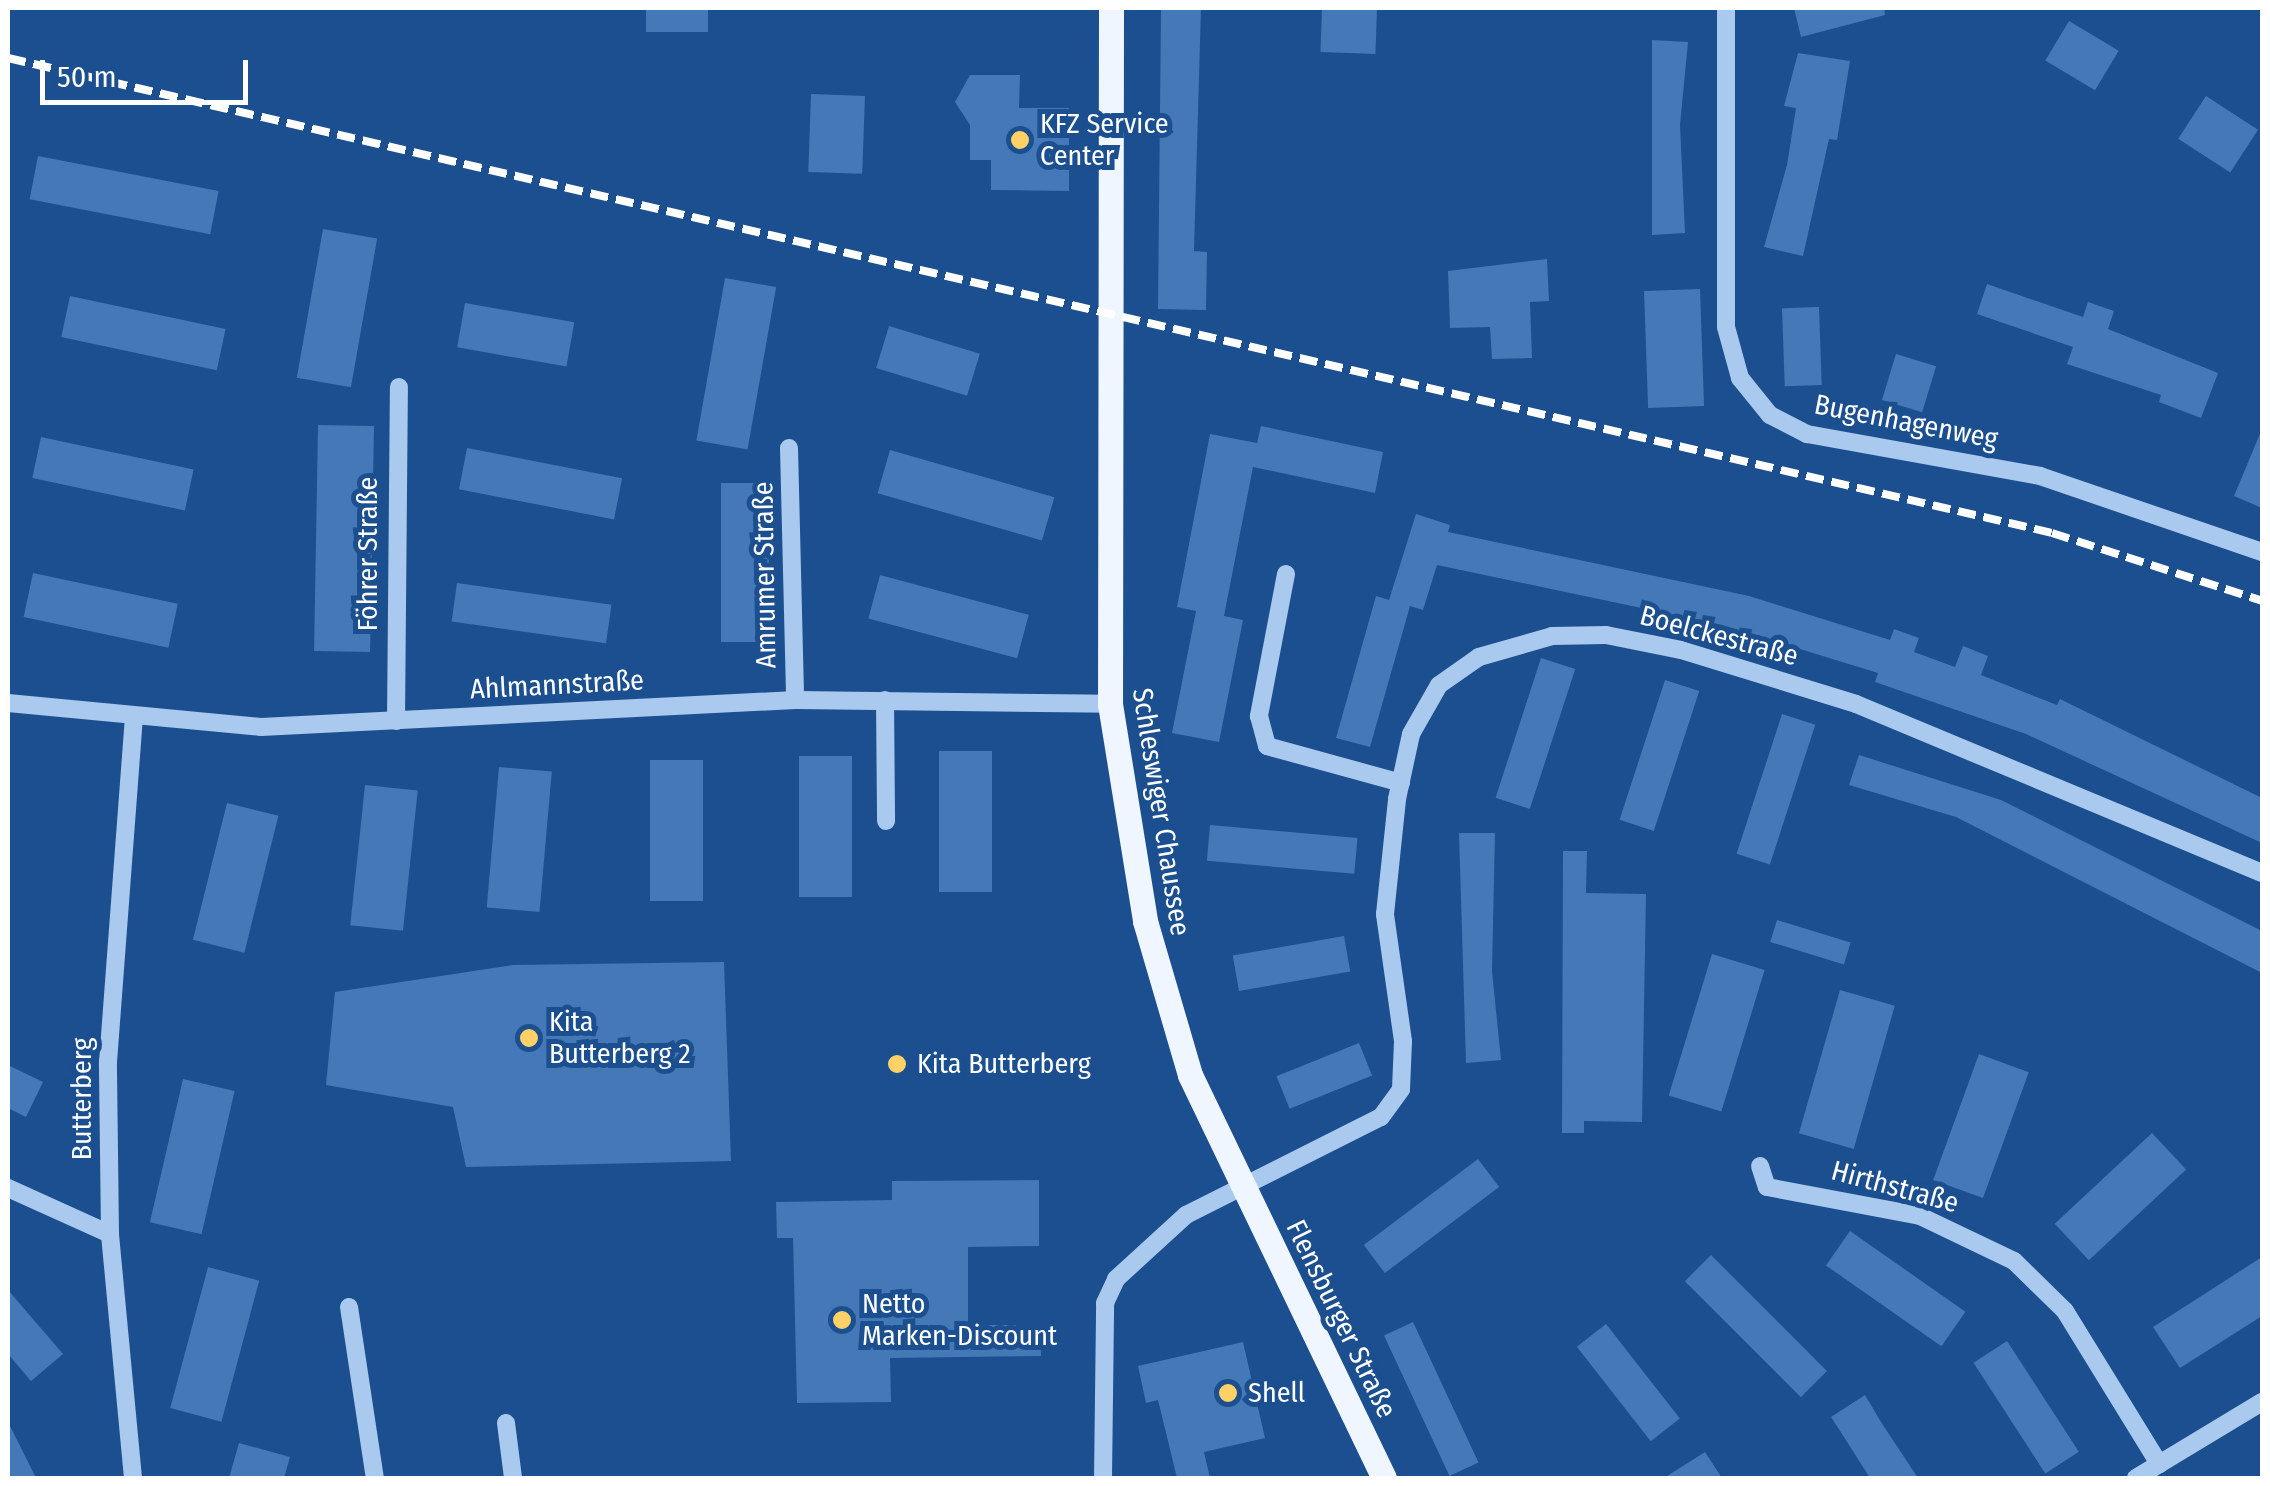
<!DOCTYPE html>
<meta charset="utf-8">
<style>
body{margin:0}
#map{position:relative;width:2270px;height:1486px;overflow:hidden;background:#1b4f8f;font-family:"Fira Sans Condensed",sans-serif}
div>[style]{position:absolute}
.building>*{inset:0;background:#4478b7;transform-origin:0 0}
.minor>*{height:18px;margin:-9px;padding:0 9px;transform-origin:9px;border-radius:9px;background:#a9c9ee}
.major>*{height:25px;margin:-12.5px;padding:0 12.5px;transform-origin:12.5px;border-radius:12.5px;background:#f0f6ff}
.rail>*{height:8px;margin-top:-4px;transform-origin:0;background:repeating-linear-gradient(90deg,#fff 0 18px,transparent 0 26px)}
.dots>*{width:28px;height:28px;translate:-50% -50%;box-sizing:border-box;border:5px solid #1b4f8f;border-radius:50%}
span{translate:-50% -50%;white-space:nowrap;text-align:center;line-height:1.15;-webkit-text-stroke:10px #1b4f8f;paint-order:stroke}
.poi-label{font-size:28px;color:#fff}
.left{translate:0 -50%;text-align:left}
.street-label{font-size:28px;color:#fff}
.frame{position:absolute;inset:0;border:10px solid #fff;pointer-events:none}
.scale{position:absolute;left:40px;top:60px;width:208px;height:45px;box-sizing:border-box;border:5px solid #fff;border-top:0;padding-left:12px;font-size:30px;line-height:35px;white-space:nowrap;color:#fff;-webkit-text-stroke:8px #1b4f8f;paint-order:stroke}
</style>
<div id="map">
<div class="building">
<i style="left:646px;top:8px;width:62px;height:24px"></i>
<i style="clip-path:polygon(1161px 8px,1201px 8px,1194px 251px,1207px 252px,1206px 310px,1158px 309px)"></i>
<i style="left:1322px;top:8px;width:55px;height:44px;rotate:2deg"></i>
<i style="clip-path:polygon(1794px 8px,1884px 8px,1885px 15px,1801px 37px)"></i>
<i style="left:2069px;top:21px;width:58px;height:46px;rotate:31deg"></i>
<i style="clip-path:polygon(1652px 40px,1688px 42px,1680px 125px,1685px 233px,1652px 235px)"></i>
<i style="clip-path:polygon(1798px 53px,1850px 61px,1837px 140px,1829px 139px,1803px 256px,1764px 247px,1787px 165px,1796px 108px,1784px 106px)"></i>
<i style="clip-path:polygon(970px 75px,1020px 75px,1019px 108px,1069px 108px,1069px 191px,991px 190px,991px 160px,970px 160px,970px 125px,955px 102px)"></i>
<i style="left:811px;top:94px;width:54px;height:78px;rotate:2deg"></i>
<i style="left:2206px;top:96px;width:62px;height:51px;rotate:33deg"></i>
<i style="left:38px;top:156px;width:184px;height:44px;rotate:11deg"></i>
<i style="left:323px;top:229px;width:55px;height:151px;rotate:10deg"></i>
<i style="clip-path:polygon(1547px 259px,1549px 301px,1530px 302px,1532px 358px,1492px 359px,1490px 327px,1450px 328px,1448px 271px)"></i>
<i style="left:725px;top:278px;width:52px;height:165px;rotate:10deg"></i>
<i style="clip-path:polygon(1987px 284px,2083px 317px,2088px 302px,2114px 311px,2108px 329px,2218px 373px,2201px 418px,2159px 402px,2161px 395px,2067px 364px,2073px 347px,1977px 314px)"></i>
<i style="left:1700px;top:289px;width:117px;height:56px;rotate:88deg"></i>
<i style="left:70px;top:296px;width:159px;height:42px;rotate:12deg"></i>
<i style="left:465px;top:303px;width:111px;height:45px;rotate:10deg"></i>
<i style="left:1819px;top:307px;width:78px;height:37px;rotate:88deg"></i>
<i style="left:889px;top:326px;width:95px;height:44px;rotate:17deg"></i>
<i style="left:1896px;top:354px;width:42px;height:48px;rotate:17deg"></i>
<i style="left:318px;top:425px;width:56px;height:226px;rotate:1deg"></i>
<i style="clip-path:polygon(1261px 426px,1383px 452px,1375px 493px,1253px 467px,1224px 616px,1243px 620px,1219px 742px,1172px 733px,1196px 611px,1177px 607px,1210px 434px,1257px 443px)"></i>
<i style="clip-path:polygon(2262px 429px,2262px 508px,2234px 496px)"></i>
<i style="left:41px;top:437px;width:156px;height:42px;rotate:12deg"></i>
<i style="left:467px;top:448px;width:158px;height:42px;rotate:11deg"></i>
<i style="left:890px;top:450px;width:171px;height:45px;rotate:16deg"></i>
<i style="left:721px;top:483px;width:48px;height:159px"></i>
<i style="clip-path:polygon(1416px 514px,1450px 525px,1448px 532px,1749px 596px,1890px 640px,1894px 629px,1919px 638px,1914px 652px,1955px 667px,1963px 646px,1988px 656px,1981px 675px,2057px 705px,2060px 699px,2262px 798px,2262px 843px,2026px 734px,1875px 682px,1878px 673px,1722px 625px,1437px 565px,1423px 610px,1410px 606px,1370px 747px,1336px 738px,1376px 596px,1389px 600px)"></i>
<i style="left:33px;top:573px;width:148px;height:45px;rotate:12deg"></i>
<i style="left:880px;top:575px;width:154px;height:45px;rotate:15deg"></i>
<i style="left:457px;top:583px;width:156px;height:39px;rotate:8deg"></i>
<i style="left:1541px;top:658px;width:36px;height:147px;rotate:18deg"></i>
<i style="left:1665px;top:680px;width:36px;height:147px;rotate:18deg"></i>
<i style="left:1782px;top:714px;width:35px;height:147px;rotate:18deg"></i>
<i style="left:939px;top:751px;width:53px;height:141px"></i>
<i style="clip-path:polygon(1859px 755px,2001px 800px,2262px 931px,2262px 973px,1956px 817px,1849px 785px)"></i>
<i style="left:799px;top:756px;width:53px;height:141px"></i>
<i style="left:650px;top:760px;width:53px;height:141px"></i>
<i style="left:499px;top:767px;width:53px;height:141px;rotate:5deg"></i>
<i style="left:365px;top:785px;width:53px;height:141px;rotate:6deg"></i>
<i style="left:227px;top:803px;width:53px;height:141px;rotate:14deg"></i>
<i style="left:1210px;top:825px;width:148px;height:36px;rotate:5deg"></i>
<i style="clip-path:polygon(1459px 833px,1495px 833px,1492px 971px,1501px 1060px,1466px 1063px)"></i>
<i style="clip-path:polygon(1563px 851px,1587px 851px,1586px 893px,1646px 894px,1642px 1122px,1584px 1121px,1584px 1133px,1562px 1133px)"></i>
<i style="left:1777px;top:920px;width:77px;height:23px;rotate:17deg"></i>
<i style="left:1344px;top:936px;width:36px;height:113px;rotate:80deg"></i>
<i style="left:1712px;top:954px;width:55px;height:148px;rotate:17deg"></i>
<i style="clip-path:polygon(724px 962px,731px 1161px,466px 1167px,453px 1107px,326px 1085px,335px 992px,513px 965px)"></i>
<i style="left:1840px;top:990px;width:57px;height:149px;rotate:16deg"></i>
<i style="left:1359px;top:1043px;width:35px;height:89px;rotate:68deg"></i>
<i style="left:1979px;top:1054px;width:53px;height:134px;rotate:20deg"></i>
<i style="clip-path:polygon(8px 1065px,43px 1082px,26px 1117px,8px 1108px)"></i>
<i style="left:183px;top:1079px;width:53px;height:147px;rotate:13deg"></i>
<i style="left:2152px;top:1133px;width:50px;height:133px;rotate:47deg"></i>
<i style="left:1478px;top:1159px;width:35px;height:143px;rotate:53deg"></i>
<i style="clip-path:polygon(1039px 1180px,1039px 1246px,968px 1247px,968px 1325px,1040px 1325px,1041px 1356px,890px 1358px,891px 1402px,797px 1403px,793px 1238px,777px 1238px,776px 1202px,892px 1200px,892px 1181px)"></i>
<i style="left:1850px;top:1231px;width:141px;height:42px;rotate:35deg"></i>
<i style="left:1711px;top:1255px;width:164px;height:37px;rotate:45deg"></i>
<i style="clip-path:polygon(2262px 1257px,2262px 1316px,2180px 1368px,2153px 1327px)"></i>
<i style="left:208px;top:1267px;width:53px;height:146px;rotate:15deg"></i>
<i style="clip-path:polygon(8px 1290px,63px 1354px,31px 1381px,8px 1354px)"></i>
<i style="left:1413px;top:1322px;width:155px;height:32px;rotate:65deg"></i>
<i style="left:1606px;top:1324px;width:120px;height:37px;rotate:52deg"></i>
<i style="left:2007px;top:1341px;width:132px;height:40px;rotate:57deg"></i>
<i style="clip-path:polygon(1243px 1342px,1265px 1438px,1204px 1452px,1210px 1478px,1177px 1478px,1158px 1400px,1146px 1403px,1138px 1366px)"></i>
<i style="clip-path:polygon(1865px 1395px,1881px 1422px,1918px 1478px,1870px 1478px,1851px 1448px,1831px 1417px)"></i>
<i style="clip-path:polygon(8px 1422px,36px 1478px,8px 1478px)"></i>
<i style="clip-path:polygon(239px 1443px,290px 1457px,284px 1478px,229px 1478px)"></i>
<i style="clip-path:polygon(1705px 1452px,1722px 1478px,1664px 1478px)"></i>
</div>
<div class="minor">
<i style="left:1726px;top:8px;width:319px;rotate:90deg"></i>
<i style="left:1726px;top:327px;width:53px;rotate:74.6deg"></i>
<i style="left:1740px;top:378px;width:48px;rotate:51deg"></i>
<i style="left:1770px;top:415px;width:42px;rotate:27.2deg"></i>
<i style="left:1807px;top:434px;width:237px;rotate:10.2deg"></i>
<i style="left:2040px;top:476px;width:235px;rotate:18.9deg"></i>
<i style="left:789px;top:448px;width:252px;rotate:88.6deg"></i>
<i style="left:1286px;top:574px;width:145px;rotate:100.8deg"></i>
<i style="left:1259px;top:716px;width:31px;rotate:75deg"></i>
<i style="left:1267px;top:746px;width:139px;rotate:15.4deg"></i>
<i style="left:885px;top:700px;width:121px;rotate:89.5deg"></i>
<i style="left:8px;top:703px;width:254px;rotate:5.4deg"></i>
<i style="left:261px;top:727px;width:535px;rotate:-2.89deg"></i>
<i style="left:795px;top:700px;width:315px;rotate:0.7deg"></i>
<i style="left:396px;top:721px;width:334px;rotate:-89.5deg"></i>
<i style="left:1760px;top:1166px;width:22px;rotate:72deg"></i>
<i style="left:1767px;top:1187px;width:156px;rotate:10.7deg"></i>
<i style="left:1920px;top:1216px;width:104px;rotate:25.6deg"></i>
<i style="left:2014px;top:1261px;width:71px;rotate:44.4deg"></i>
<i style="left:2065px;top:1311px;width:180px;rotate:58.4deg"></i>
<i style="left:8px;top:1188px;width:112px;rotate:24.3deg"></i>
<i style="left:349px;top:1307px;width:173px;rotate:81.4deg"></i>
<i style="left:506px;top:1423px;width:55px;rotate:82.7deg"></i>
<i style="left:133px;top:1478px;width:245px;rotate:-95.4deg"></i>
<i style="left:110px;top:1234px;width:172px;rotate:-90.7deg"></i>
<i style="left:108px;top:1062px;width:343px;rotate:-85.7deg"></i>
<i style="left:1103px;top:1478px;width:175px;rotate:-89.3deg"></i>
<i style="left:1105px;top:1303px;width:26px;rotate:-65deg"></i>
<i style="left:1116px;top:1279px;width:95px;rotate:-42.4deg"></i>
<i style="left:1186px;top:1215px;width:218px;rotate:-26.7deg"></i>
<i style="left:1381px;top:1117px;width:34px;rotate:-54deg"></i>
<i style="left:1401px;top:1089px;width:48px;rotate:-87.6deg"></i>
<i style="left:1403px;top:1041px;width:128px;rotate:-98.1deg"></i>
<i style="left:1385px;top:914px;width:116px;rotate:-84deg"></i>
<i style="left:1397px;top:799px;width:66px;rotate:-77.8deg"></i>
<i style="left:1411px;top:734px;width:56px;rotate:-60.3deg"></i>
<i style="left:1439px;top:685px;width:49px;rotate:-35deg"></i>
<i style="left:1479px;top:657px;width:76px;rotate:-16deg"></i>
<i style="left:1552px;top:636px;width:54px;rotate:-1.1deg"></i>
<i style="left:1606px;top:635px;width:76px;rotate:11.3deg"></i>
<i style="left:1681px;top:650px;width:183px;rotate:17.1deg"></i>
<i style="left:1856px;top:704px;width:440px;rotate:22.6deg"></i>
<i style="left:2136px;top:1478px;width:147px;rotate:-31.1deg"></i>
</div>
<div class="major">
<i style="left:1111px;top:8px;width:696px;rotate:90.08deg"></i>
<i style="left:1110px;top:704px;width:220px;rotate:80.8deg"></i>
<i style="left:1145px;top:921px;width:160px;rotate:73.7deg"></i>
<i style="left:1190px;top:1075px;width:447px;rotate:64.3deg"></i>
</div>
<div class="rail">
<i style="left:8px;top:58px;width:2098px;rotate:13.08deg"></i>
<i style="left:2052px;top:533px;width:221px;rotate:17.9deg"></i>
</div>
<div class="dots">
<i style="left:1020px;top:140px;background:#ffd166"></i>
<i style="left:529px;top:1038px;background:#ffd166"></i>
<i style="left:897px;top:1064px;background:#ffd166"></i>
<i style="left:842px;top:1320px;background:#ffd166"></i>
<i style="left:1228px;top:1393px;background:#ffd166"></i>
</div>
<div class="poi-label">
<span class="left" style="left:1040px;top:140px">KFZ Service<br>Center</span>
<span class="left" style="left:549px;top:1038px">Kita<br>Butterberg 2</span>
<span class="left" style="left:917px;top:1064px">Kita Butterberg</span>
<span class="left" style="left:862px;top:1320px">Netto<br>Marken-Discount</span>
<span class="left" style="left:1248px;top:1393px">Shell</span>
</div>
<div class="street-label">
<span style="left:1906px;top:422px;rotate:11deg">Bugenhagenweg</span>
<span style="left:368px;top:554px;rotate:-90deg">Föhrer Straße</span>
<span style="left:765px;top:575px;rotate:-91deg">Amrumer Straße</span>
<span style="left:1719px;top:636px;rotate:15deg">Boelckestraße</span>
<span style="left:557px;top:685px;rotate:-3deg">Ahlmannstraße</span>
<span style="left:1161px;top:812px;rotate:81deg">Schleswiger Chaussee</span>
<span style="left:82px;top:1099px;rotate:-90deg">Butterberg</span>
<span style="left:1895px;top:1187px;rotate:15deg">Hirthstraße</span>
<span style="left:1341px;top:1319px;rotate:64deg">Flensburger Straße</span>
</div>
<div class="frame"></div>
<div class="scale">50 m</div>
</div>
